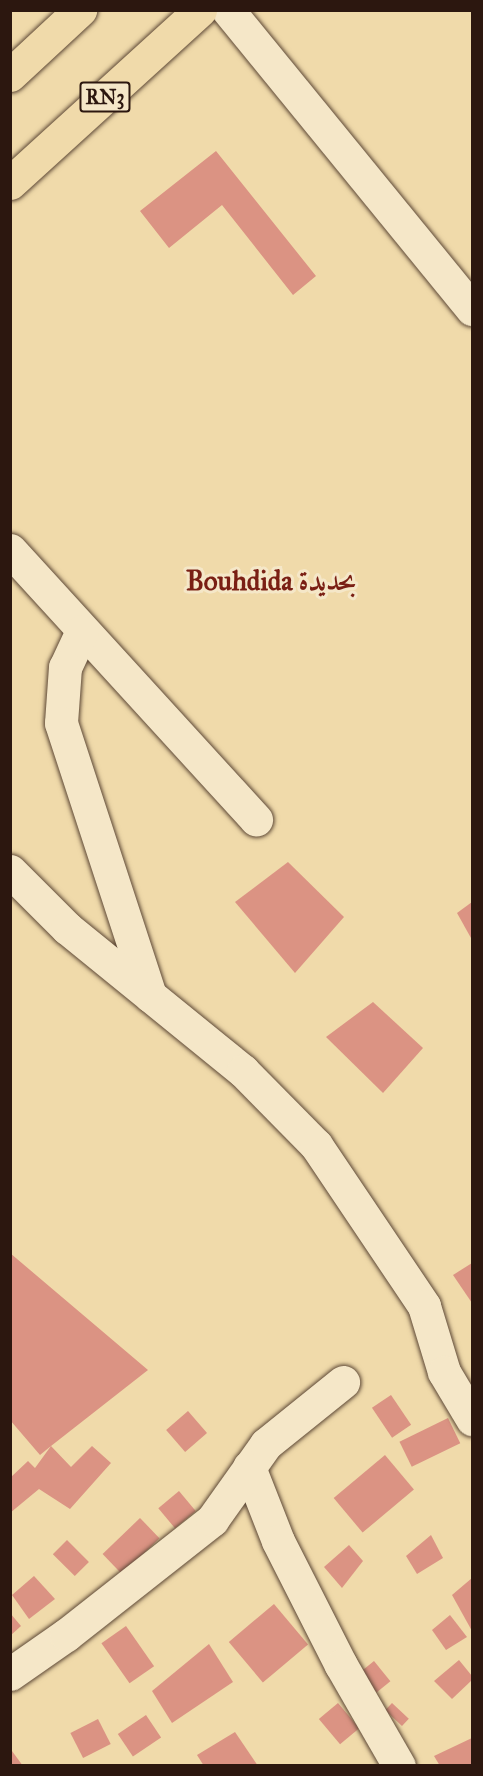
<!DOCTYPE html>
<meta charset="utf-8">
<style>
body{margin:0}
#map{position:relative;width:483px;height:1776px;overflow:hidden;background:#f0daaa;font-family:"IM FELL Great Primer",Amiri,serif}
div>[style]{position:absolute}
.building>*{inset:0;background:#db9383;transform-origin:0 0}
.roads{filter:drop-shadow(0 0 2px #5d4836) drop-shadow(0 0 2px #5d4836)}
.minor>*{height:33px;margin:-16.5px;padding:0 16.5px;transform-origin:16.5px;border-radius:16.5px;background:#f5e7c8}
.highway>*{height:33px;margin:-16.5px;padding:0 16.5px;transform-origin:16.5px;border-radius:16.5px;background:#f0daaa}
span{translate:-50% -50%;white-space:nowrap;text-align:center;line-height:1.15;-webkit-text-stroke:6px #f5e7c8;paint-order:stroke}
.shield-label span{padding:2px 4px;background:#f5e7c8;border:2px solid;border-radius:4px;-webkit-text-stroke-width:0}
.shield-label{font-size:20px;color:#2c170f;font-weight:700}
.district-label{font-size:27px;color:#7a1f14;font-weight:700}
.frame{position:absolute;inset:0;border:12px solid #2c170f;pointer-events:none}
</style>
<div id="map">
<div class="building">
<i style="clip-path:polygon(216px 151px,316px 276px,293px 295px,222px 205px,169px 248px,140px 211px)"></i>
<i style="clip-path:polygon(288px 862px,344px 917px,295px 973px,235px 902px)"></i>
<i style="clip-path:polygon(472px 902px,472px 936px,471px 938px,457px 913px)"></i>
<i style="clip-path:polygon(373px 1002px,423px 1048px,383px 1093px,326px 1037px)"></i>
<i style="clip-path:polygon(10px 1253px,148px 1370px,51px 1446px,71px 1467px,92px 1446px,111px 1463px,70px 1509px,39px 1489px,10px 1513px,10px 1478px,28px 1461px,35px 1468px,51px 1446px,40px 1455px,10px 1420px)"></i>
<i style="clip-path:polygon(472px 1263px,472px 1303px,453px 1275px)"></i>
<i style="left:391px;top:1395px;width:36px;height:23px;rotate:56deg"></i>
<i style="left:188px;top:1411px;width:29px;height:29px;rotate:49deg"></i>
<i style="left:448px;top:1418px;width:28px;height:54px;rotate:64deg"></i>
<i style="left:385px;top:1455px;width:45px;height:67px;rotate:50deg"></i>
<i style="left:179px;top:1491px;width:26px;height:27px;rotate:50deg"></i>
<i style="left:140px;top:1518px;width:28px;height:52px;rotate:46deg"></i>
<i style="clip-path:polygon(431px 1535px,443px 1558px,417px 1574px,406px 1556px)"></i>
<i style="left:67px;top:1540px;width:31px;height:20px;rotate:45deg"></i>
<i style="clip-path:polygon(349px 1545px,363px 1561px,342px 1588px,324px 1567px)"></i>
<i style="clip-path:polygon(34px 1576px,55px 1599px,29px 1619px,12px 1595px)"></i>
<i style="clip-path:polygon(472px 1578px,472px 1631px,452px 1595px)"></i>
<i style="left:274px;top:1604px;width:53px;height:59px;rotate:50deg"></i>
<i style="clip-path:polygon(10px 1613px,21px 1626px,10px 1636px)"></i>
<i style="clip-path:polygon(450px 1615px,467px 1637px,446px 1650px,432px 1630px)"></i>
<i style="left:126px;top:1626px;width:49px;height:30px;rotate:55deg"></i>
<i style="clip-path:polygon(209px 1644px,233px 1682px,172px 1723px,152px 1691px)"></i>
<i style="clip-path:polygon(459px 1660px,472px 1676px,472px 1680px,452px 1699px,434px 1681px)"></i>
<i style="left:374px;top:1661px;width:26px;height:19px;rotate:51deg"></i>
<i style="left:338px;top:1703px;width:33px;height:25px;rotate:50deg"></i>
<i style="left:392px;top:1703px;width:23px;height:10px;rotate:43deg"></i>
<i style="left:146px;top:1715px;width:27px;height:34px;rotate:56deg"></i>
<i style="left:98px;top:1719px;width:28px;height:31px;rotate:63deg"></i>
<i style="clip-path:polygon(235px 1732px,258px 1766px,204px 1766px,197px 1755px)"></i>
<i style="clip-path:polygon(472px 1738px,472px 1766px,440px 1766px,434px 1756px)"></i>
<i style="clip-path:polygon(12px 1751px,23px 1766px,10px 1766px)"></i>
</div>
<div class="roads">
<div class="minor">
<i style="left:228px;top:10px;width:386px;rotate:50.8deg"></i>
<i style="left:10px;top:550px;width:365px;rotate:47.6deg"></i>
<i style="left:82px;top:631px;width:40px;rotate:115deg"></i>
<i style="left:65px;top:667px;width:56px;rotate:94.1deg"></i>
<i style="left:61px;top:723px;width:287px;rotate:71.9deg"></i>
<i style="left:10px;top:871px;width:81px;rotate:45deg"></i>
<i style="left:67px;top:928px;width:227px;rotate:39.1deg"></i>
<i style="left:243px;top:1071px;width:104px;rotate:45.4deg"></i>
<i style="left:316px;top:1145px;width:194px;rotate:56.1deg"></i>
<i style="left:424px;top:1306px;width:69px;rotate:73.1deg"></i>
<i style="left:444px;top:1372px;width:55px;rotate:59.2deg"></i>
<i style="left:249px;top:1467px;width:79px;rotate:68.6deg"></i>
<i style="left:278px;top:1541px;width:139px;rotate:63.1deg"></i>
<i style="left:341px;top:1665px;width:116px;rotate:60.1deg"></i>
<i style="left:10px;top:1674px;width:68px;rotate:-34.9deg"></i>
<i style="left:66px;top:1635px;width:186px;rotate:-38.2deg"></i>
<i style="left:212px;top:1520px;width:93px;rotate:-54.6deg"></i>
<i style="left:266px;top:1444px;width:99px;rotate:-38.8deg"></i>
</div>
<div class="highway">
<i style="left:10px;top:75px;width:96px;rotate:-42.9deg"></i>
<i style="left:10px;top:183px;width:257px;rotate:-42.3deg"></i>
</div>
</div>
<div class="shield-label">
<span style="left:105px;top:97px">RN3</span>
</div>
<div class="district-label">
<span style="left:271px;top:581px">Bouhdida بحديدة</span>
</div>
<div class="frame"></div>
</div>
